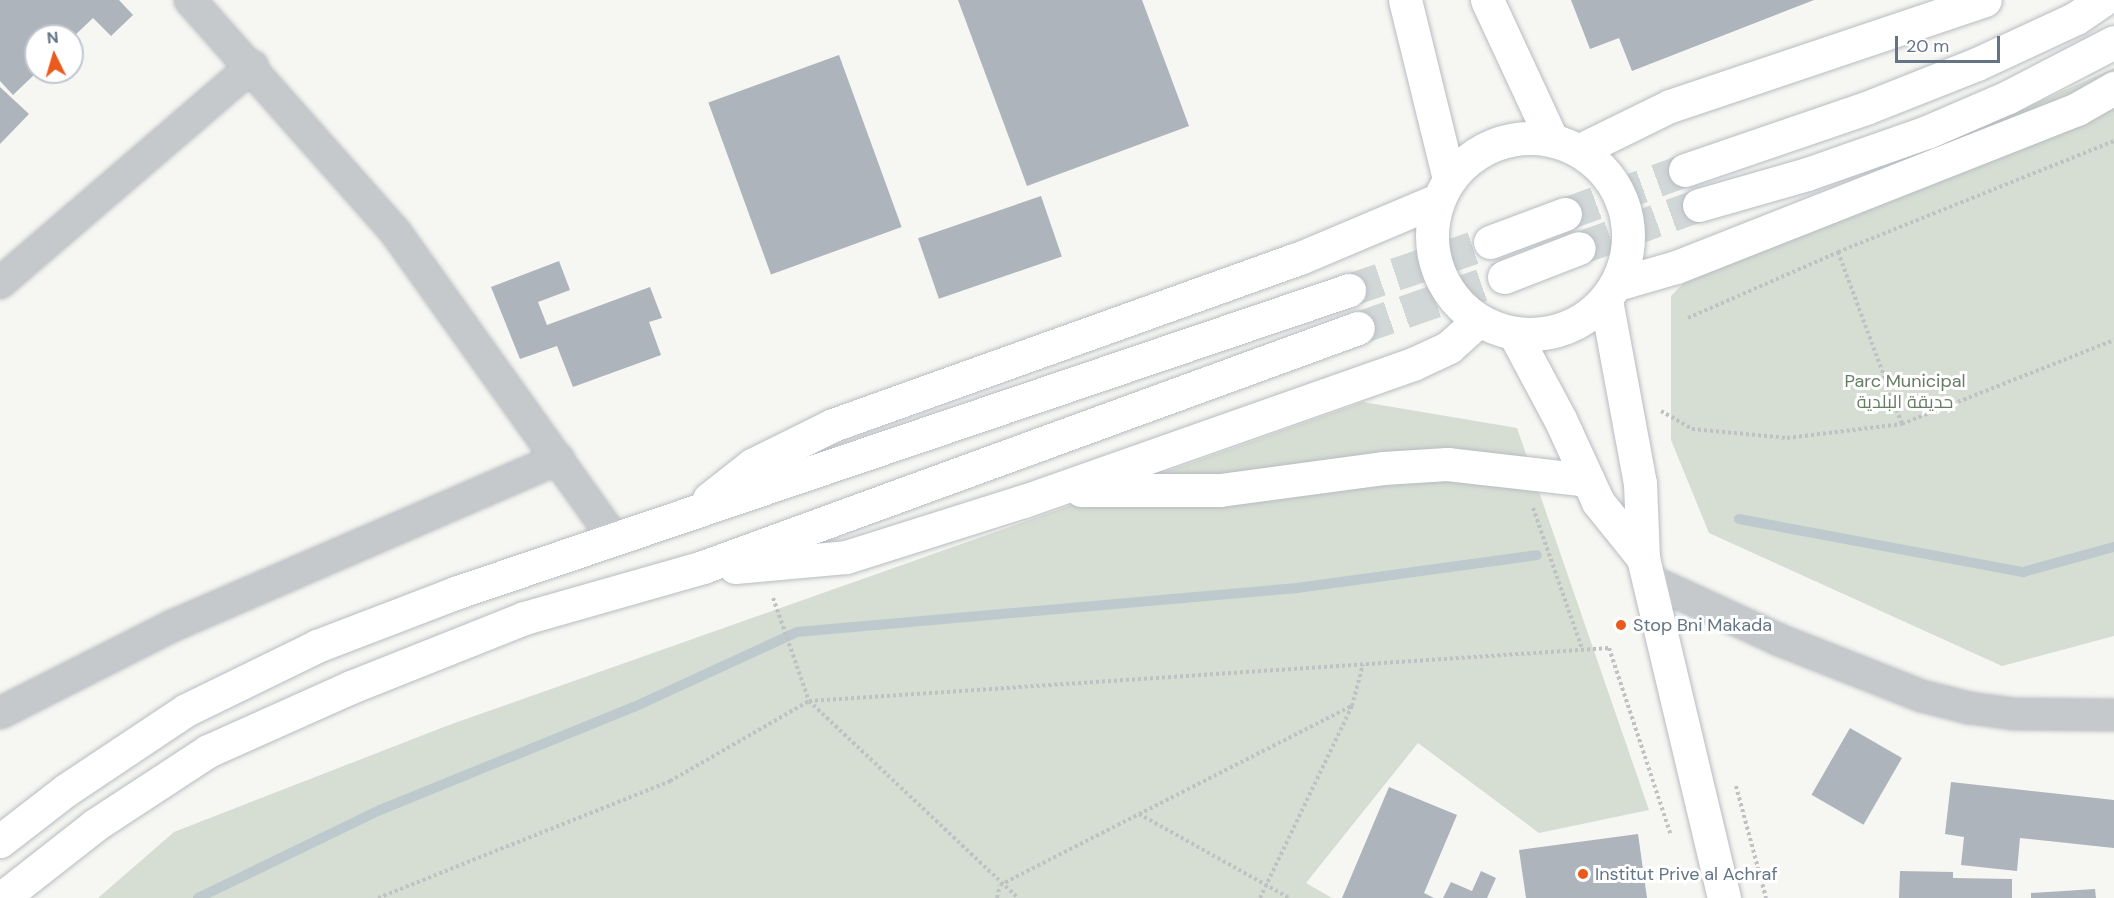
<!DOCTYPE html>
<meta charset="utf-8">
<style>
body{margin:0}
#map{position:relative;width:2114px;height:898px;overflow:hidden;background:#f6f6f2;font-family:"DM Sans",Cairo,sans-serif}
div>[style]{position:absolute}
.green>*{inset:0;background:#d6ded3}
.stream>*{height:10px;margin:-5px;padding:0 5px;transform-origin:5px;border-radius:5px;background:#bec9ce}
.building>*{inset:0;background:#adb4bb;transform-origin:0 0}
.highway-tunnel>*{height:33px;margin-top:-16.5px;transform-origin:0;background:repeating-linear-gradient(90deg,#d1d6d7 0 33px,transparent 0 49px)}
.path>*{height:4px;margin-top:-2px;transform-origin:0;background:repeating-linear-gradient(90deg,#bfc1c3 0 3px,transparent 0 6px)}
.roads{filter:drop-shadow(0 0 2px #b7bcc1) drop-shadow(0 0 2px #b7bcc1)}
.street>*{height:30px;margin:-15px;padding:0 15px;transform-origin:15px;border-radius:15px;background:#c5c9cc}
.secondary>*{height:33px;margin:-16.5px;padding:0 16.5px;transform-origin:16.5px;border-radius:16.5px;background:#fff}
.secondary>.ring{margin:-16.5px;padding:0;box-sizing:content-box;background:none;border:33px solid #fff;border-radius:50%}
.highway>*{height:33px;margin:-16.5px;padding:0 16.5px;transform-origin:16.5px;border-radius:16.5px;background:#fff}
.dots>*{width:16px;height:16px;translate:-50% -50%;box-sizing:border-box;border:3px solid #fff;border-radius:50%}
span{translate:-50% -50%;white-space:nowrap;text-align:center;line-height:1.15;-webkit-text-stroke:6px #fff;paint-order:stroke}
.park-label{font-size:18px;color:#667c63}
.poi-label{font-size:18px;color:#637485}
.left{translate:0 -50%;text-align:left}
.north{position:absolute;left:24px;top:24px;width:60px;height:60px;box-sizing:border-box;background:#fff;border:2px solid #c1c7ce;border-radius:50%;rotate:355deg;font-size:16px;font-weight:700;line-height:24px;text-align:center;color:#637485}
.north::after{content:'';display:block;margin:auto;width:21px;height:27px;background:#eb5a1d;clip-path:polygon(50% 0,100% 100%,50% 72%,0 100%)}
.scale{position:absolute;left:1895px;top:36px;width:105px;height:27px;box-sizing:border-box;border:3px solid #637485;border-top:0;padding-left:8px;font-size:18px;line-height:21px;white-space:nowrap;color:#637485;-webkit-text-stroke:4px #fff;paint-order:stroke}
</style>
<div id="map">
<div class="green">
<i style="clip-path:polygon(2114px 68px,2114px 636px,2002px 666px,1709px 533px,1671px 440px,1671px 296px,1720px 246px)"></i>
<i style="clip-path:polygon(1363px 402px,1517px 428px,1649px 810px,1539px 833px,1418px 743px,1306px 883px,1332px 898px,98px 898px,174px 832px,449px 725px)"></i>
</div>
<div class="stream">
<i style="left:1739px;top:519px;width:289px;rotate:10.6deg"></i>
<i style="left:2023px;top:572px;width:94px;rotate:-15.4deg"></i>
<i style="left:198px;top:898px;width:202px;rotate:-25.8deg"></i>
<i style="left:380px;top:810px;width:274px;rotate:-22.1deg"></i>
<i style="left:634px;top:707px;width:179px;rotate:-24.7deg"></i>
<i style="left:797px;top:632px;width:502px;rotate:-5.03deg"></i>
<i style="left:1297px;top:588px;width:242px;rotate:-7.8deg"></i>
</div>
<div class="building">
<i style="clip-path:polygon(0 0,119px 0,133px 15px,111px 36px,93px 18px,72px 38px,36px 36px,36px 73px,13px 95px,0 81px)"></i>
<i style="clip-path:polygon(958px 0,1142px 0,1189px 126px,1027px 186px)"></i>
<i style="clip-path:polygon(1571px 0,1814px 0,1632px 71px,1619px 38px,1590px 49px)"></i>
<i style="left:839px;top:55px;width:183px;height:139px;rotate:70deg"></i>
<i style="clip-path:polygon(0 87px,29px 114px,0 144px)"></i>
<i style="left:1041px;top:196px;width:64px;height:130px;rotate:71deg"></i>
<i style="clip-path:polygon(559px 261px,570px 290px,538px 302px,547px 325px,650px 287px,662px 318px,649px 322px,661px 355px,573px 387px,557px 346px,520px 359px,491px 287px)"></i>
<i style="left:1850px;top:728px;width:60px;height:77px;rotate:30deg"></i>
<i style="clip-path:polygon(1951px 782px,2114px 800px,2114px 848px,2020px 838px,2017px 871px,1961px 865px,1964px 837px,1945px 834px)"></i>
<i style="clip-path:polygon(1389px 787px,1457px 815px,1424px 893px,1434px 898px,1342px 898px)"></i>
<i style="clip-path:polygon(1638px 834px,1647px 898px,1526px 898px,1519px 850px)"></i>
<i style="clip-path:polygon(1481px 871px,1496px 878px,1487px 898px,1443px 898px,1451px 882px,1472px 891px)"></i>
<i style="clip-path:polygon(1900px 871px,1953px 872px,1953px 878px,2012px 879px,2012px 898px,1899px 898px)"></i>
<i style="clip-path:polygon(2095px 889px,2096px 898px,2031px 898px,2031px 893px)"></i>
</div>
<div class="highway-tunnel">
<i style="left:1565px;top:214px;width:128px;rotate:-20.1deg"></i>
<i style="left:1579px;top:248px;width:127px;rotate:-19.7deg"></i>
<i style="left:1349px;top:290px;width:149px;rotate:-18.8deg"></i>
<i style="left:1358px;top:328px;width:155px;rotate:-19.3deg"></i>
</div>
<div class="path">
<i style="left:1838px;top:252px;width:184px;rotate:69.6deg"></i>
<i style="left:1902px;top:424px;width:228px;rotate:-21.6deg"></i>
<i style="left:1688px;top:318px;width:164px;rotate:-23.7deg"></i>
<i style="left:1838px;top:252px;width:297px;rotate:-21.9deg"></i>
<i style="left:1661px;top:411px;width:36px;rotate:30deg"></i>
<i style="left:1692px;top:429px;width:95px;rotate:5.4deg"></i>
<i style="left:1787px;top:438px;width:116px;rotate:-6.9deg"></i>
<i style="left:1533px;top:508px;width:149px;rotate:70.8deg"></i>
<i style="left:773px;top:598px;width:109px;rotate:70.7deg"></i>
<i style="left:809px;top:701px;width:802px;rotate:-3.79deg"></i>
<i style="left:1609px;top:648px;width:197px;rotate:71.7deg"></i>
<i style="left:1736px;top:786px;width:116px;rotate:75deg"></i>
<i style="left:1139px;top:814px;width:172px;rotate:29.2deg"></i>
<i style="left:378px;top:898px;width:315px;rotate:-21.8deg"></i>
<i style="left:670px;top:781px;width:160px;rotate:-29.9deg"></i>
<i style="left:809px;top:701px;width:287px;rotate:43.3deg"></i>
<i style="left:997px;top:898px;width:13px;rotate:-77deg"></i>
<i style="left:1000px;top:885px;width:395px;rotate:-27deg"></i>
<i style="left:1260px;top:898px;width:213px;rotate:-64.4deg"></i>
<i style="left:1352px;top:706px;width:43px;rotate:-75.3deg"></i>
</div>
<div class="roads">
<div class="street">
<i style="left:190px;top:0;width:311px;rotate:48.5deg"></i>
<i style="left:396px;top:233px;width:377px;rotate:54.5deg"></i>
<i style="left:0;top:283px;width:333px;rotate:-40.7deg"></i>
<i style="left:1649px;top:580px;width:141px;rotate:24.7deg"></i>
<i style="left:1777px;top:639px;width:156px;rotate:21.5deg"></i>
<i style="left:1922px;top:696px;width:49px;rotate:14.3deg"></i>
<i style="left:1969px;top:708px;width:45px;rotate:7.6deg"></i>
<i style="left:2014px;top:714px;width:100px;rotate:0.6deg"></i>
<i style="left:0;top:713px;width:193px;rotate:-26.8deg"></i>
<i style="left:172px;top:626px;width:421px;rotate:-23.4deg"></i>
</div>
<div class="secondary">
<i style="left:1405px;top:0;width:184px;rotate:76.2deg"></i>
<i style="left:1487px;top:0;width:152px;rotate:65.1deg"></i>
<i class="ring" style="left:1432px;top:138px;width:163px;height:163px"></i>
<i style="left:1606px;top:300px;width:186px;rotate:79.5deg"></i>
<i style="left:1640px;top:483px;width:75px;rotate:87.7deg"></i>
<i style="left:1643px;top:558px;width:350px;rotate:76.6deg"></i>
<i style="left:1514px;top:333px;width:98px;rotate:61.9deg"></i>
<i style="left:1560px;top:419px;width:91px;rotate:65.4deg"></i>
<i style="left:1598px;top:502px;width:72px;rotate:51.2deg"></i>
</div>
<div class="highway">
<i style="left:1580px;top:150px;width:100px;rotate:-26.1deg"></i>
<i style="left:1670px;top:106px;width:332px;rotate:-18.6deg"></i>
<i style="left:1685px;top:170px;width:191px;rotate:-18.9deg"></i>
<i style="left:1866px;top:108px;width:119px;rotate:-21.6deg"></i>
<i style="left:1977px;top:64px;width:109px;rotate:-24.9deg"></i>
<i style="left:2076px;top:18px;width:32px;rotate:-34deg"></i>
<i style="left:1699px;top:205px;width:112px;rotate:-16deg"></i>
<i style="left:1807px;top:174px;width:127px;rotate:-19.3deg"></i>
<i style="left:1927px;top:132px;width:88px;rotate:-23.4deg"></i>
<i style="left:2008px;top:97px;width:119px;rotate:-27.4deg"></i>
<i style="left:1490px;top:242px;width:80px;rotate:-20.5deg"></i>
<i style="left:1504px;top:277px;width:80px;rotate:-21.1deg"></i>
<i style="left:1617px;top:284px;width:61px;rotate:-16.1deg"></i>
<i style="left:1676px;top:267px;width:431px;rotate:-21.5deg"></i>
<i style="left:2077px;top:109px;width:43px;rotate:-29.6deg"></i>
<i style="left:1081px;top:490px;width:139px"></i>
<i style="left:1220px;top:490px;width:164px;rotate:-7.7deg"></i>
<i style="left:1383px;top:468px;width:64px;rotate:-3.6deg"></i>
<i style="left:1447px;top:464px;width:142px;rotate:6.5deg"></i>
<i style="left:709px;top:499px;width:55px;rotate:-38.3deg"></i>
<i style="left:752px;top:465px;width:90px;rotate:-26.3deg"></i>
<i style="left:833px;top:425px;width:496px;rotate:-19.7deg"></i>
<i style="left:1300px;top:258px;width:149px;rotate:-22.9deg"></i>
<i style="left:735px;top:567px;width:111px;rotate:-5.1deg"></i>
<i style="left:846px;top:557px;width:187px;rotate:-17.5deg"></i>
<i style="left:1024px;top:501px;width:412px;rotate:-19.4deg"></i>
<i style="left:1413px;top:364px;width:40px;rotate:-25deg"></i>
<i style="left:1449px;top:347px;width:40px;rotate:-42deg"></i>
<i style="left:0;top:841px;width:83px;rotate:-37.7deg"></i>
<i style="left:66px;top:790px;width:144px;rotate:-33.7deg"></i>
<i style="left:186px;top:710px;width:146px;rotate:-26deg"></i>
<i style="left:317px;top:646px;width:148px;rotate:-21deg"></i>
<i style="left:455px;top:593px;width:944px;rotate:-18.72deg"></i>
<i style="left:2px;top:898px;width:118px;rotate:-38.1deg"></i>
<i style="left:95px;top:825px;width:135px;rotate:-33.2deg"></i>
<i style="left:208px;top:751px;width:157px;rotate:-24.1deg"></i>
<i style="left:351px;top:687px;width:186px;rotate:-21.7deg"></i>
<i style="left:524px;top:618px;width:186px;rotate:-15.9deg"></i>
<i style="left:703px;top:567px;width:697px;rotate:-20.05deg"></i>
</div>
</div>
<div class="dots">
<i style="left:1621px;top:625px;background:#eb5a1d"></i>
<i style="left:1583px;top:874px;background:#eb5a1d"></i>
</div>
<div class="park-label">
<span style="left:1905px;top:392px">Parc Municipal<br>حديقة البلدية</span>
</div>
<div class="poi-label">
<span class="left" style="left:1633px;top:625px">Stop Bni Makada</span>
<span class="left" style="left:1595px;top:874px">Institut Prive al Achraf</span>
</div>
<div class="north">N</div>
<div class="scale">20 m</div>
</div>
